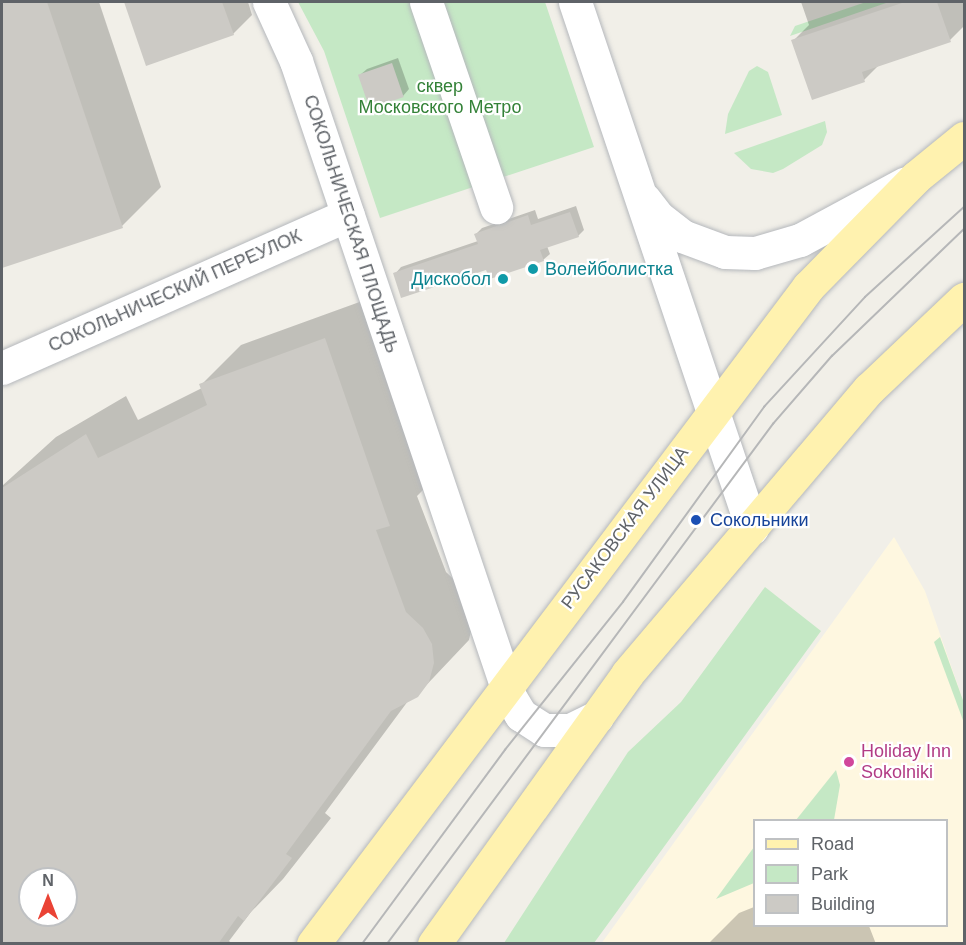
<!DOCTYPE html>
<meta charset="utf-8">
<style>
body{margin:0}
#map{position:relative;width:966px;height:945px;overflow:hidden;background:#f1efe8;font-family:Arial,sans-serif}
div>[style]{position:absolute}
.commercial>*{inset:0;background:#fef7e0}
.green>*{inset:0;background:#c5e8c5}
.shadow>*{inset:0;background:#0003}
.building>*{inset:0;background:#cccac5;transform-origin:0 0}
.roads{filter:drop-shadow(0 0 2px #b5b8bc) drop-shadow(0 0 2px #b5b8bc)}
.street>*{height:33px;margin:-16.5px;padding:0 16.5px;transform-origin:16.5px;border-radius:16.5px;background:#fff}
.primary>*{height:33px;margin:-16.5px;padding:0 16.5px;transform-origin:16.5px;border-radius:16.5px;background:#fff2af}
.tram>*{height:1.5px;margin:-0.75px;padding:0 0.75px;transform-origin:0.75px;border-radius:0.75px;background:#b6b7b8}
.dots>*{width:16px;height:16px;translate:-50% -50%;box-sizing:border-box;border:3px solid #fff;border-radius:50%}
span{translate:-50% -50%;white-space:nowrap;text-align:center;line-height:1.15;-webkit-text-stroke:4.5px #fff;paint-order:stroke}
.park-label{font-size:18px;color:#348238}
.street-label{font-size:18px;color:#5f6368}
.culture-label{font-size:18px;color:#0d838f}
.left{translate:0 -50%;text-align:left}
.right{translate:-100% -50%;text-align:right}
.transit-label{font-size:18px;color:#164399}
.hotel-label{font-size:18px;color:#b23c85}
.frame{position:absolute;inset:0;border:3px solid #5f6368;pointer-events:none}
.legend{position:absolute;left:753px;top:819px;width:195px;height:108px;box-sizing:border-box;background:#fff;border:2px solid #bfc1c3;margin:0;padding:8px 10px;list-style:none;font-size:18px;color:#5f6368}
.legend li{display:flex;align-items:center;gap:12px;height:30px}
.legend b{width:30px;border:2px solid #bfc1c3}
.north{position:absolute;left:18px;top:867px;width:60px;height:60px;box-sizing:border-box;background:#fff;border:2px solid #bfc1c3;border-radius:50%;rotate:0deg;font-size:16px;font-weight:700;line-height:24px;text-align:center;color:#5f6368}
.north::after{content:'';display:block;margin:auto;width:21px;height:27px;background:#ea4335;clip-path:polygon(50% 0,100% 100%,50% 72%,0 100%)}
</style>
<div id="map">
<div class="commercial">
<i style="clip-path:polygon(evenodd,894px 537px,925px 591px,964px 703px,964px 943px,601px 944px,894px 537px,754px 820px,946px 820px,946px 926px,754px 926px,754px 820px)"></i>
</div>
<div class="green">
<i style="clip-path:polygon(298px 2px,545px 2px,594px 147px,380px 218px,324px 51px)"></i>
<i style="clip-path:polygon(866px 2px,889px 2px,790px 36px,795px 26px)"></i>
<i style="clip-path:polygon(757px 66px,768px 72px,782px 115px,725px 134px,728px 114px,749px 71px)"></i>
<i style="clip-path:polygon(825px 121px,827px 132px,822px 145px,783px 169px,773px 173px,751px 169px,734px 153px)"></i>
<i style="clip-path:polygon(765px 587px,821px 631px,594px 943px,504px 943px,628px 752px,681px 702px)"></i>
<i style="clip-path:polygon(940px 637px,964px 703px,964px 723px,934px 642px)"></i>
<i style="clip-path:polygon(836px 770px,840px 785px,834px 820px,796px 820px)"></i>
<i style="clip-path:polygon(754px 847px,754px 883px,716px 899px)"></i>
</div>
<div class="shadow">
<i style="clip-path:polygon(2px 2px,99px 2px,161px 187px,122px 226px,2px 267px)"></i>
<i style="clip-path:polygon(126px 2px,248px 2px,252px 15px,233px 34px,147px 64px)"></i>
<i style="clip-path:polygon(801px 2px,964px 2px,964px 26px,950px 40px,880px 64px,864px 80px,793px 41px,809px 25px)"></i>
<i style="clip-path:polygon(398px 58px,409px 89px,403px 96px,360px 75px,367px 69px)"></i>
<i style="clip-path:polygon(576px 206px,584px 230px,578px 236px,547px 246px,550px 254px,543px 260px,395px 274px,401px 267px,478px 241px,476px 234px,482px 228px,535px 210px,538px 219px)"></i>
<i style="clip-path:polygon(evenodd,365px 300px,429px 484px,417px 496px,446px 572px,463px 588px,473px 622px,469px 640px,417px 695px,408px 701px,325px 813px,331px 818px,283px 879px,251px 912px,229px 941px,233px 944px,2px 944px,2px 486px,56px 437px,126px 396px,138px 420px,202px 388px,201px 385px,241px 345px,365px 300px,30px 879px,66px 879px,66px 915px,30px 915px,30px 879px)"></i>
<i style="clip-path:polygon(754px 907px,754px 926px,869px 926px,876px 944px,708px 944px,739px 913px)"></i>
</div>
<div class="building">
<i style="clip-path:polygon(2px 2px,47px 2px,123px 228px,2px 268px)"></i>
<i style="clip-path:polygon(124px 2px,222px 2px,234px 35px,146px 66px)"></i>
<i style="clip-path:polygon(905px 2px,937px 2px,951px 42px,862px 72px,865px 82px,812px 100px,791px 40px)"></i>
<i style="left:392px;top:63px;width:36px;height:36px;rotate:71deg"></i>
<i style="clip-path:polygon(570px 212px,579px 237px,540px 250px,544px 261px,490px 279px,486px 270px,401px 298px,393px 273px,478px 244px,474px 234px,528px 215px,531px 225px)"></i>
<i style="clip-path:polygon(evenodd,325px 338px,390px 526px,376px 530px,406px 612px,423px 628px,432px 644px,434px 663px,429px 682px,418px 697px,391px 711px,286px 854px,292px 858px,244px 921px,238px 916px,218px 944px,2px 944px,2px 488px,86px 434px,98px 458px,207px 405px,199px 384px,325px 338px,30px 879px,66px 879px,66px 915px,30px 915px,30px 879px)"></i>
</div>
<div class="roads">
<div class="street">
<i style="left:269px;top:2px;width:65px;rotate:65.4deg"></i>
<i style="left:296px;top:61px;width:671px;rotate:71.4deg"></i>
<i style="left:510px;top:697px;width:21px;rotate:59deg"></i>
<i style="left:521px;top:715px;width:27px;rotate:33deg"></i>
<i style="left:544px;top:730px;width:26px"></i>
<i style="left:570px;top:730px;width:30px;rotate:-26deg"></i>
<i style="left:426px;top:2px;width:217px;rotate:71.1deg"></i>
<i style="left:575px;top:2px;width:555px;rotate:71.4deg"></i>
<i style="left:644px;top:199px;width:23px;rotate:52deg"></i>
<i style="left:658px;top:217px;width:31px;rotate:38deg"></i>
<i style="left:682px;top:236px;width:46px;rotate:20.4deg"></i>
<i style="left:725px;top:252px;width:30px;rotate:2deg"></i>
<i style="left:755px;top:253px;width:47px;rotate:-16.1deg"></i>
<i style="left:800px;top:240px;width:120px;rotate:-28.3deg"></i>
<i style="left:2px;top:368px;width:378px;rotate:-23.9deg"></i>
</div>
<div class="primary">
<i style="left:313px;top:944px;width:823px;rotate:-53deg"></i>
<i style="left:808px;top:287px;width:154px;rotate:-45.5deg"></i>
<i style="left:916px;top:177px;width:62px;rotate:-39.1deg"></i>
<i style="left:434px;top:944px;width:332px;rotate:-54.4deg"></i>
<i style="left:627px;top:674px;width:374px;rotate:-49.7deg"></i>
<i style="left:869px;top:389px;width:131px;rotate:-43.5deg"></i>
</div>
</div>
<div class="tram">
<i style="left:362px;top:944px;width:241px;rotate:-53.6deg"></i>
<i style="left:505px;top:750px;width:189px;rotate:-51.4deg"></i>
<i style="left:623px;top:602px;width:241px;rotate:-54.1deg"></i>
<i style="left:764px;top:407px;width:149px;rotate:-47.4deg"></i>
<i style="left:865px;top:297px;width:134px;rotate:-42.3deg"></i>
<i style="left:387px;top:944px;width:648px;rotate:-53.41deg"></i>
<i style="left:773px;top:424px;width:90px;rotate:-49.1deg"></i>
<i style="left:832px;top:356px;width:183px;rotate:-43.9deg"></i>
</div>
<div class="dots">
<i style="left:533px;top:269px;background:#0f9aa8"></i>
<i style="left:503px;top:279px;background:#0f9aa8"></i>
<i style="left:696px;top:520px;background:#1a4fb4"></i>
<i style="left:849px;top:762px;background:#d1479c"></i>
</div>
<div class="park-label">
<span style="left:440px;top:97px">сквер<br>Московского Метро</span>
</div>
<div class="street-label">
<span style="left:351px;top:224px;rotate:72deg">СОКОЛЬНИЧЕСКАЯ ПЛОЩАДЬ</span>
<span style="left:175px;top:291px;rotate:-24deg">СОКОЛЬНИЧЕСКИЙ ПЕРЕУЛОК</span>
<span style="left:625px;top:528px;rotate:-53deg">РУСАКОВСКАЯ УЛИЦА</span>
</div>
<div class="culture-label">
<span class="left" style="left:545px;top:269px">Волейболистка</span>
<span class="right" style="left:491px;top:279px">Дискобол</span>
</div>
<div class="transit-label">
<span class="left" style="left:710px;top:520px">Сокольники</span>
</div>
<div class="hotel-label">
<span class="left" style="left:861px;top:762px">Holiday Inn<br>Sokolniki</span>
</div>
<div class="frame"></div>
<ul class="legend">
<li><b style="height:8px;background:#fff2af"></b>Road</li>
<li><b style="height:16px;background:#c5e8c5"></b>Park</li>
<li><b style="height:16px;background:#cccac5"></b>Building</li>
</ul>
<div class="north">N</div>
</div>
